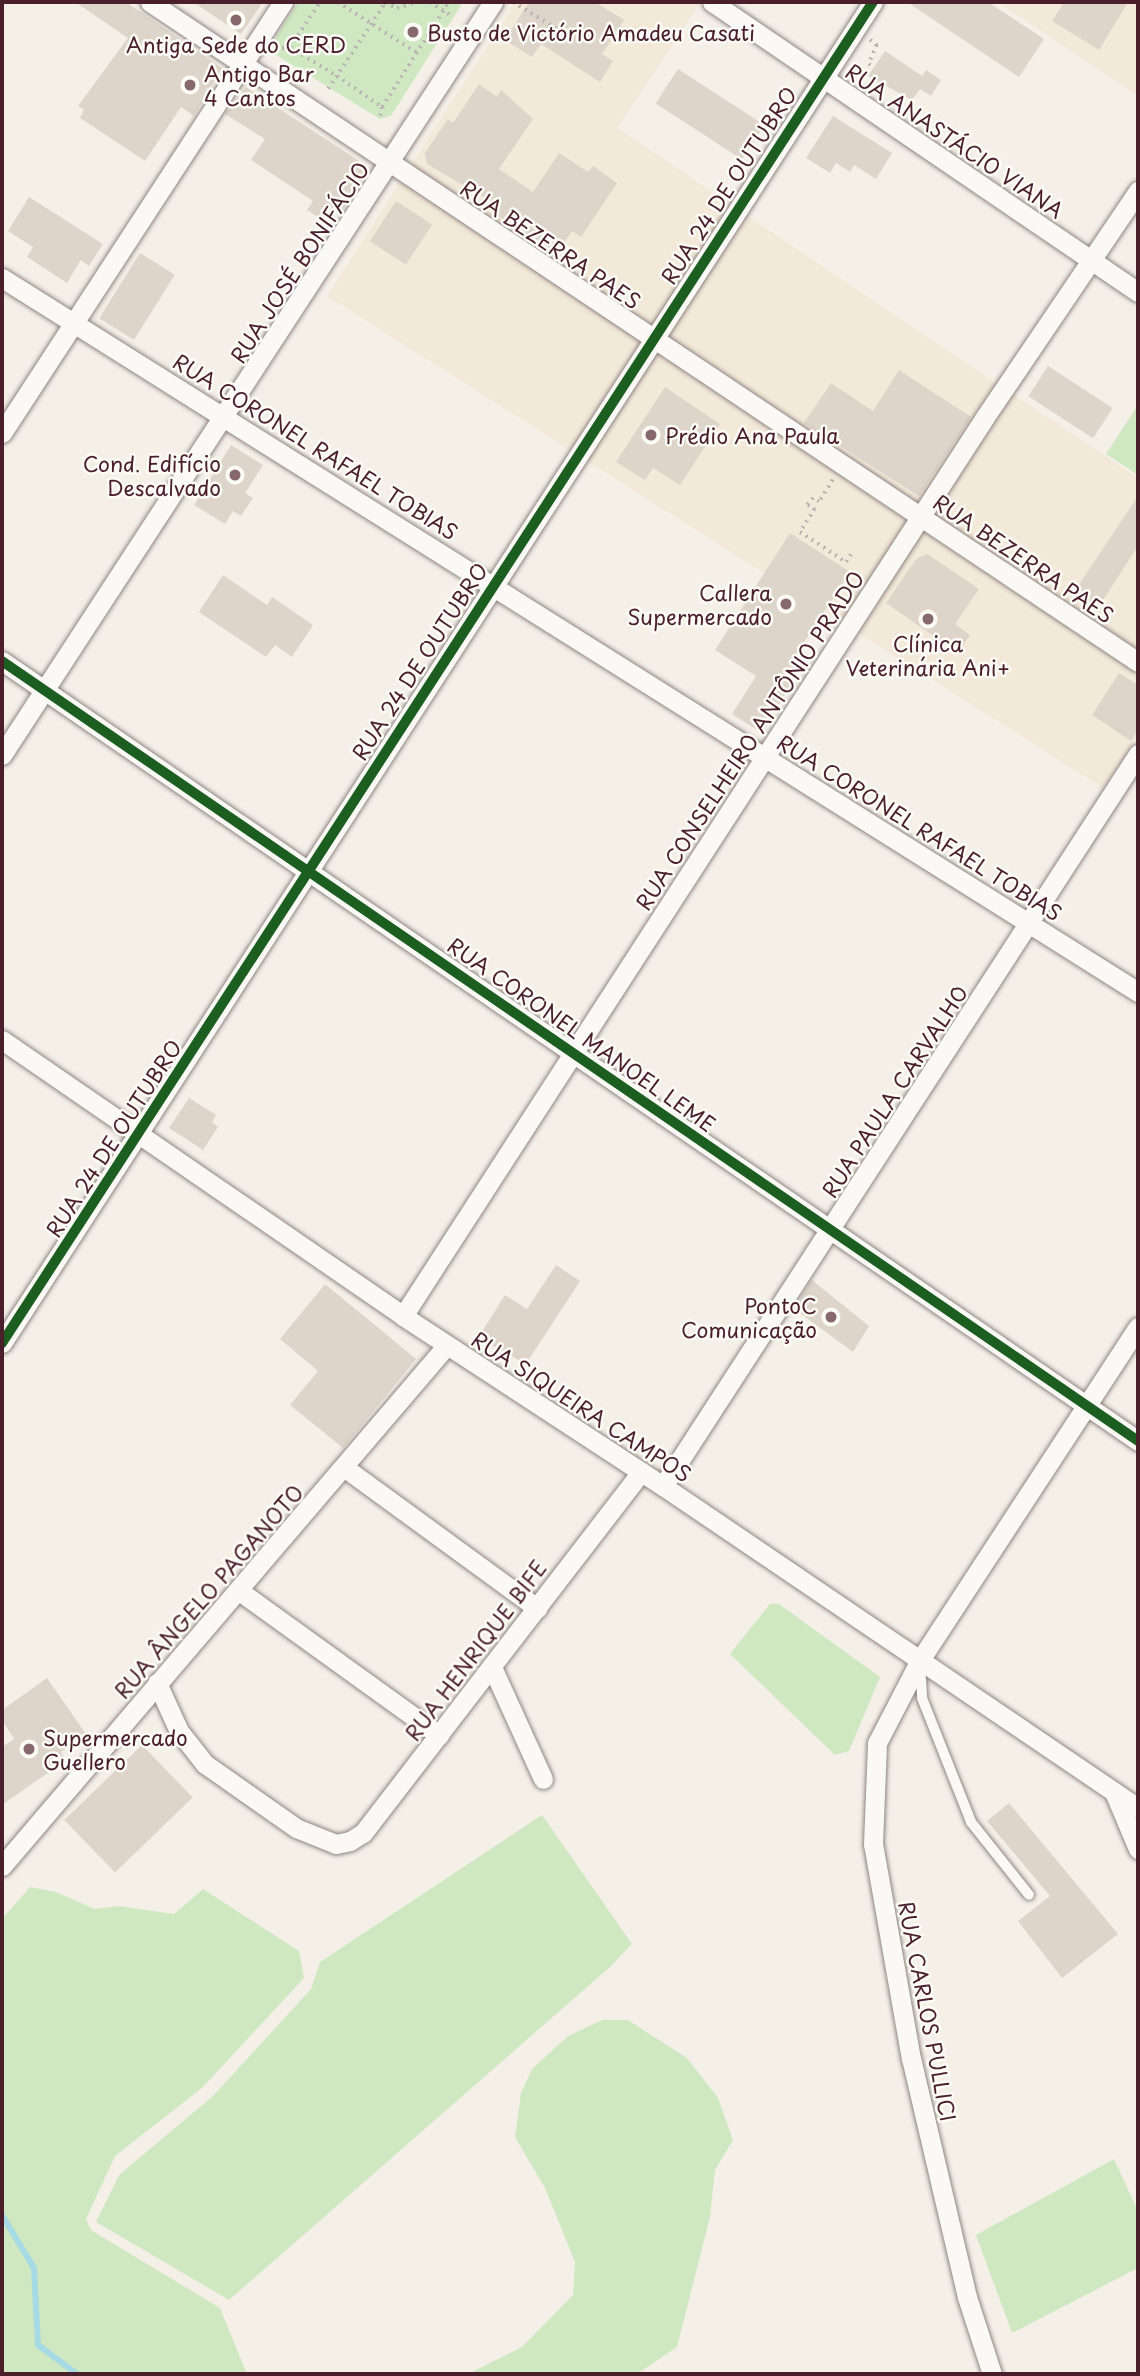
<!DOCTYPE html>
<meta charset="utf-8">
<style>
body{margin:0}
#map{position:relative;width:1140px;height:2376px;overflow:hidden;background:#f4f0e8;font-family:"Playpen Sans",sans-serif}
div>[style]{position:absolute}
.built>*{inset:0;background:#f3e9d9}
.green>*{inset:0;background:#d0e8c1}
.stream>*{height:6px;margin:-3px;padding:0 3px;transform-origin:3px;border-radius:3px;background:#a6dae4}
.building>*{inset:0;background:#ddd5c9;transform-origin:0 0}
.path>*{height:3.5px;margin-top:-1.75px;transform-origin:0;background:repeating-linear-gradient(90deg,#b9b4b3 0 2px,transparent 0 7px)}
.roads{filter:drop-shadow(0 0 2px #8f8583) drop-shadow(0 0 2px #8f8583)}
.service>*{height:10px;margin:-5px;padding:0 5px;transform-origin:5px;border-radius:5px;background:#faf9f6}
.minor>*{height:19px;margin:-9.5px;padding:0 9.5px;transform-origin:9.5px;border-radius:9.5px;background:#faf9f6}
.cycleway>*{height:10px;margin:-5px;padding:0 5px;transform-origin:5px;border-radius:5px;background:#1b5e20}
.dots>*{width:19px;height:19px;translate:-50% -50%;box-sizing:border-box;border:4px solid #fdfcf7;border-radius:50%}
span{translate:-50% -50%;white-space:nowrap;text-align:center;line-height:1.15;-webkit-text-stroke:5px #fdfcf7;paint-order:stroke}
.poi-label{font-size:21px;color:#4a1f2b}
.left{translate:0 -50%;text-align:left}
.right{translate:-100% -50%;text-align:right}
.street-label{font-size:21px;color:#4a1f2b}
.frame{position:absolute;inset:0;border:4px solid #4a1f2b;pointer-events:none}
</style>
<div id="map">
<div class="built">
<i style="clip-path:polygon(516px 2px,701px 2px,617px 128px,1138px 478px,1138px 735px,1103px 788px,327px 296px)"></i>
<i style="clip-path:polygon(998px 2px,1138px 2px,1138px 96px)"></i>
</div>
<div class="green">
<i style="clip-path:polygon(298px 2px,463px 2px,391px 116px,380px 119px,268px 50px)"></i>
<i style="clip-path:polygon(1138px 405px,1138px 475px,1106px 454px)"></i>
<i style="clip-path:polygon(770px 1604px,779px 1604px,880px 1677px,849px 1751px,835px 1755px,730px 1654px)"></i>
<i style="clip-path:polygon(542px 1815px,632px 1944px,610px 1967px,229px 2300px,96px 2222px,119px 2175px,213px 2096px,311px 1989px,320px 1962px)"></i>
<i style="clip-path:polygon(30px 1887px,56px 1892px,95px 1909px,119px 1906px,174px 1914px,203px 1889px,299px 1951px,304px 1978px,202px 2088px,115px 2156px,86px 2219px,91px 2230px,220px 2308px,247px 2374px,2px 2374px,2px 1919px)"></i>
<i style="clip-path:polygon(602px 2020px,628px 2020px,687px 2058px,718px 2098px,733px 2140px,715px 2170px,710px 2217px,677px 2347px,637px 2374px,468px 2374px,522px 2347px,573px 2295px,575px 2262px,545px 2188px,515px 2137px,521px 2093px,532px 2069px,568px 2036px)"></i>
<i style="clip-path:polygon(1114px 2159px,1138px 2211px,1138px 2268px,1012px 2333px,976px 2235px)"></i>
</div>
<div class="stream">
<i style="left:2px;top:2215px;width:62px;rotate:58.9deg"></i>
<i style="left:34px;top:2268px;width:77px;rotate:87deg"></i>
<i style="left:38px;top:2345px;width:49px;rotate:36.6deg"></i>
</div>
<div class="building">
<i style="clip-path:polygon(75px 2px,126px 2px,222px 68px,194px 116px,181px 107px,145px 161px,80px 118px,84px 110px,78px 106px,128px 38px)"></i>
<i style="clip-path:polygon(193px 2px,263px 2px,241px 34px)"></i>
<i style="clip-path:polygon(529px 2px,595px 2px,624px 20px,602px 54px,613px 61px,600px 82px,541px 44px,532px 57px,505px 40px)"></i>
<i style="clip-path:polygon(907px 2px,988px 2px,1044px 39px,1019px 77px)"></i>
<i style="clip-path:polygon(1064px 2px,1128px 2px,1099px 50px,1052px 21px)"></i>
<i style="clip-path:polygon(885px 51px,922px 76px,926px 70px,941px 80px,931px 96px,920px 89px,912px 100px,868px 76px)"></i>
<i style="left:678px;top:69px;width:103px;height:41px;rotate:33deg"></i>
<i style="clip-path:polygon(479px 84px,497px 97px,501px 90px,533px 119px,499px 169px,533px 192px,559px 153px,588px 172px,593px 166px,617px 183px,581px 237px,572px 231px,556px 254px,488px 209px,492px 202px,427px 164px,425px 153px,448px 119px,453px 123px)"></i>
<i style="clip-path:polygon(246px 87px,370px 168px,343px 209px,338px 206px,327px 223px,307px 210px,313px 201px,251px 160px,265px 139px,225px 114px)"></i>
<i style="clip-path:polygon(833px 116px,892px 153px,876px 179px,854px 165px,850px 172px,836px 163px,830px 173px,806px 158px)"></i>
<i style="clip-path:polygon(29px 197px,103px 244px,89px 266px,81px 260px,67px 283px,27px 257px,33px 247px,8px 231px)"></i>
<i style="left:396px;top:201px;width:43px;height:48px;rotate:33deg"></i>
<i style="left:140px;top:253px;width:41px;height:77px;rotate:32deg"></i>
<i style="left:1048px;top:366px;width:77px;height:36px;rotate:33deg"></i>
<i style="clip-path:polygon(899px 370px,971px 417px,919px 496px,804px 423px,831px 383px,873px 411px)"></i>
<i style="clip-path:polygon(665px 387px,720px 424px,680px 485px,653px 468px,645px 480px,616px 462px)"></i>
<i style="clip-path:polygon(231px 445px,263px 465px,245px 493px,253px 498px,241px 516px,233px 511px,225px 524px,194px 505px)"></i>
<i style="clip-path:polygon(1138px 496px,1138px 546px,1096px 611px,1072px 595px)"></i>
<i style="clip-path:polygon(790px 533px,850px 572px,792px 661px,802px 667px,762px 733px,732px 714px,756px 676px,715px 650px)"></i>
<i style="clip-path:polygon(927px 554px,979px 589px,955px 624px,970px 635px,958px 653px,886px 603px,916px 559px)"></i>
<i style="clip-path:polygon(223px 575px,267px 605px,272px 597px,313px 625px,292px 657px,275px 645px,266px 657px,199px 612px)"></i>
<i style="clip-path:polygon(1119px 673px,1138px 685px,1138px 730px,1131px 741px,1092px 715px)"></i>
<i style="clip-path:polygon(189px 1098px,216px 1115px,212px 1122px,218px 1127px,203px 1150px,169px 1128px)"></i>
<i style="clip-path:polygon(556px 1265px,580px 1281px,526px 1364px,478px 1338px,505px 1295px,527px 1309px)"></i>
<i style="clip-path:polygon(812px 1280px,869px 1326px,853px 1352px,793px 1308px)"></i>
<i style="clip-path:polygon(325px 1284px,416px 1359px,343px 1448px,290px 1405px,318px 1371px,280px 1339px)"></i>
<i style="clip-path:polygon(47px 1678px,86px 1734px,61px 1752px,66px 1760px,2px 1805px,2px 1747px,14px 1739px,2px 1720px,2px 1710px)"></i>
<i style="left:142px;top:1745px;width:73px;height:108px;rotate:46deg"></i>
<i style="clip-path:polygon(1009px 1803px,1118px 1934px,1062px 1978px,1018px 1921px,1050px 1896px,987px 1821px)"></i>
</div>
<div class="path">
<i style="left:338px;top:2px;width:94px;rotate:32.8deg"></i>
<i style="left:430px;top:2px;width:27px;rotate:33deg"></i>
<i style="left:513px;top:2px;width:50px;rotate:31.2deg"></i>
<i style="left:385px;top:3px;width:13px;rotate:23deg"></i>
<i style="left:397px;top:8px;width:19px;rotate:-18deg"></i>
<i style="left:870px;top:40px;width:9px;rotate:36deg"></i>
<i style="left:877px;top:45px;width:21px;rotate:113deg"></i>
<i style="left:869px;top:64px;width:6px;rotate:39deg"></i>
<i style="left:290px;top:47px;width:54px;rotate:-56.3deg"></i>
<i style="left:275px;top:49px;width:15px;rotate:-8deg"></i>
<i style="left:290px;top:47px;width:55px;rotate:31.7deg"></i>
<i style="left:337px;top:76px;width:55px;rotate:34.6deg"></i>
<i style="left:382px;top:107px;width:12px;rotate:99deg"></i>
<i style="left:328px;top:89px;width:103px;rotate:-56.5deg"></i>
<i style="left:382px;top:107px;width:125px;rotate:-57.5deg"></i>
<i style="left:833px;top:480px;width:26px;rotate:122deg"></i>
<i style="left:819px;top:502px;width:7px;rotate:-146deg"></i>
<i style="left:813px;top:498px;width:9px;rotate:126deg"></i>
<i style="left:808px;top:505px;width:8px;rotate:30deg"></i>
<i style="left:815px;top:509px;width:27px;rotate:123deg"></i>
<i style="left:800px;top:532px;width:55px;rotate:33.1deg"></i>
<i style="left:846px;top:562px;width:9px;rotate:-58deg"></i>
</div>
<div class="roads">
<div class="service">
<i style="left:920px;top:1666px;width:32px;rotate:86deg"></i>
<i style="left:922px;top:1698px;width:133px;rotate:68.4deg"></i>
<i style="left:971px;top:1822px;width:93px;rotate:51.5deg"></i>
</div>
<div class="minor">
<i style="left:150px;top:2px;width:1188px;rotate:33.74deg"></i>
<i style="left:712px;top:2px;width:515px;rotate:34.25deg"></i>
<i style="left:2px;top:278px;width:1342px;rotate:32.15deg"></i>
<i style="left:2px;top:433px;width:515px;rotate:-56.9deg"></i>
<i style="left:2px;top:661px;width:1378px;rotate:34.47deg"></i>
<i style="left:2px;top:755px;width:899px;rotate:-56.89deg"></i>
<i style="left:2px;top:1040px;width:487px;rotate:34.5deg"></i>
<i style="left:403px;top:1316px;width:311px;rotate:33.2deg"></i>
<i style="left:663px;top:1486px;width:574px;rotate:34.13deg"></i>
<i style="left:403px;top:1316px;width:1071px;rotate:-57.08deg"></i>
<i style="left:985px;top:417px;width:273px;rotate:-55.9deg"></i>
<i style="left:2px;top:1343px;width:1599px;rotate:-57deg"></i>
<i style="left:345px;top:1468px;width:238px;rotate:36.1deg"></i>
<i style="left:663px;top:1486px;width:873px;rotate:-57.02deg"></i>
<i style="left:238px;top:1590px;width:248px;rotate:35.8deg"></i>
<i style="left:492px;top:1667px;width:123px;rotate:65.5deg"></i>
<i style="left:157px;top:1683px;width:53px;rotate:65.4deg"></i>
<i style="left:179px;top:1731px;width:42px;rotate:51.8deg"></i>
<i style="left:205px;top:1764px;width:111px;rotate:35.1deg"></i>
<i style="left:296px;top:1828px;width:43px;rotate:21.8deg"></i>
<i style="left:336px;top:1844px;width:14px;rotate:-12deg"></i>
<i style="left:350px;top:1841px;width:15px;rotate:-32deg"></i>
<i style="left:363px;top:1833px;width:456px;rotate:-52.4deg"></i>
<i style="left:1114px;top:1792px;width:62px;rotate:67.2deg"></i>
<i style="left:2px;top:1866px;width:685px;rotate:-49.5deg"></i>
<i style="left:992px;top:2374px;width:81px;rotate:-108deg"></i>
<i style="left:967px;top:2297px;width:244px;rotate:-103.2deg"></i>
<i style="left:911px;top:2059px;width:218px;rotate:-100deg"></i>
<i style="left:873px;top:1844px;width:101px;rotate:-87.7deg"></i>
<i style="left:877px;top:1743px;width:93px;rotate:-62.6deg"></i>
<i style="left:920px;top:1660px;width:398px;rotate:-56.8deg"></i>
</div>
</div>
<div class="cycleway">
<i style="left:2px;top:661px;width:1378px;rotate:34.47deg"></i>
<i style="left:2px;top:1343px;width:1599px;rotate:-57deg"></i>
</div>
<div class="dots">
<i style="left:236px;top:20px;background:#86686d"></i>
<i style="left:413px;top:32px;background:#86686d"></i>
<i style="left:190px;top:85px;background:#86686d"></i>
<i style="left:651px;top:435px;background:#86686d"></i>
<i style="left:235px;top:475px;background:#86686d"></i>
<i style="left:786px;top:604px;background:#86686d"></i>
<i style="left:928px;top:619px;background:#86686d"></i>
<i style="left:831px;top:1317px;background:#86686d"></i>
<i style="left:29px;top:1749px;background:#86686d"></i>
</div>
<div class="poi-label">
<span class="left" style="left:427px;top:32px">Busto de Victório Amadeu Casati</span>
<span style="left:236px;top:44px">Antiga Sede do CERD</span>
<span class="left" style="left:204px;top:85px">Antigo Bar<br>4 Cantos</span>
<span class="left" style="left:665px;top:435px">Prédio Ana Paula</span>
<span class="right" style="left:221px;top:475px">Cond. Edifício<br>Descalvado</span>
<span class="right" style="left:772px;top:604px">Callera<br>Supermercado</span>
<span style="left:928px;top:655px">Clínica<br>Veterinária Ani+</span>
<span class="right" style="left:817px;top:1317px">PontoC<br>Comunicação</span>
<span class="left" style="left:43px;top:1749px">Supermercado<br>Guellero</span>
</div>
<div class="street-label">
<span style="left:955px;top:140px;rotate:34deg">RUA ANASTÁCIO VIANA</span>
<span style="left:728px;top:185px;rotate:-57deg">RUA 24 DE OUTUBRO</span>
<span style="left:551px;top:244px;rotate:34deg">RUA BEZERRA PAES</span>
<span style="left:299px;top:262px;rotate:-57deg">RUA JOSÉ BONIFÁCIO</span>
<span style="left:316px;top:446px;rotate:32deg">RUA CORONEL RAFAEL TOBIAS</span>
<span style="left:1024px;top:558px;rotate:34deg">RUA BEZERRA PAES</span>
<span style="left:419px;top:661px;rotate:-57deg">RUA 24 DE OUTUBRO</span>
<span style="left:749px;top:740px;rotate:-57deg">RUA CONSELHEIRO ANTÔNIO PRADO</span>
<span style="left:920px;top:827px;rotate:32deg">RUA CORONEL RAFAEL TOBIAS</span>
<span style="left:582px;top:1034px;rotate:35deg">RUA CORONEL MANOEL LEME</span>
<span style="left:894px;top:1091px;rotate:-57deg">RUA PAULA CARVALHO</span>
<span style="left:113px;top:1138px;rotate:-57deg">RUA 24 DE OUTUBRO</span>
<span style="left:582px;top:1406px;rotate:33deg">RUA SIQUEIRA CAMPOS</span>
<span style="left:208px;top:1591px;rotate:-49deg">RUA ÂNGELO PAGANOTO</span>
<span style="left:475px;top:1650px;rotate:-53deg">RUA HENRIQUE BIFE</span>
<span style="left:928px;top:2011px;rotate:79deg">RUA CARLOS PULLICI</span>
</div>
<div class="frame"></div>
</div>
